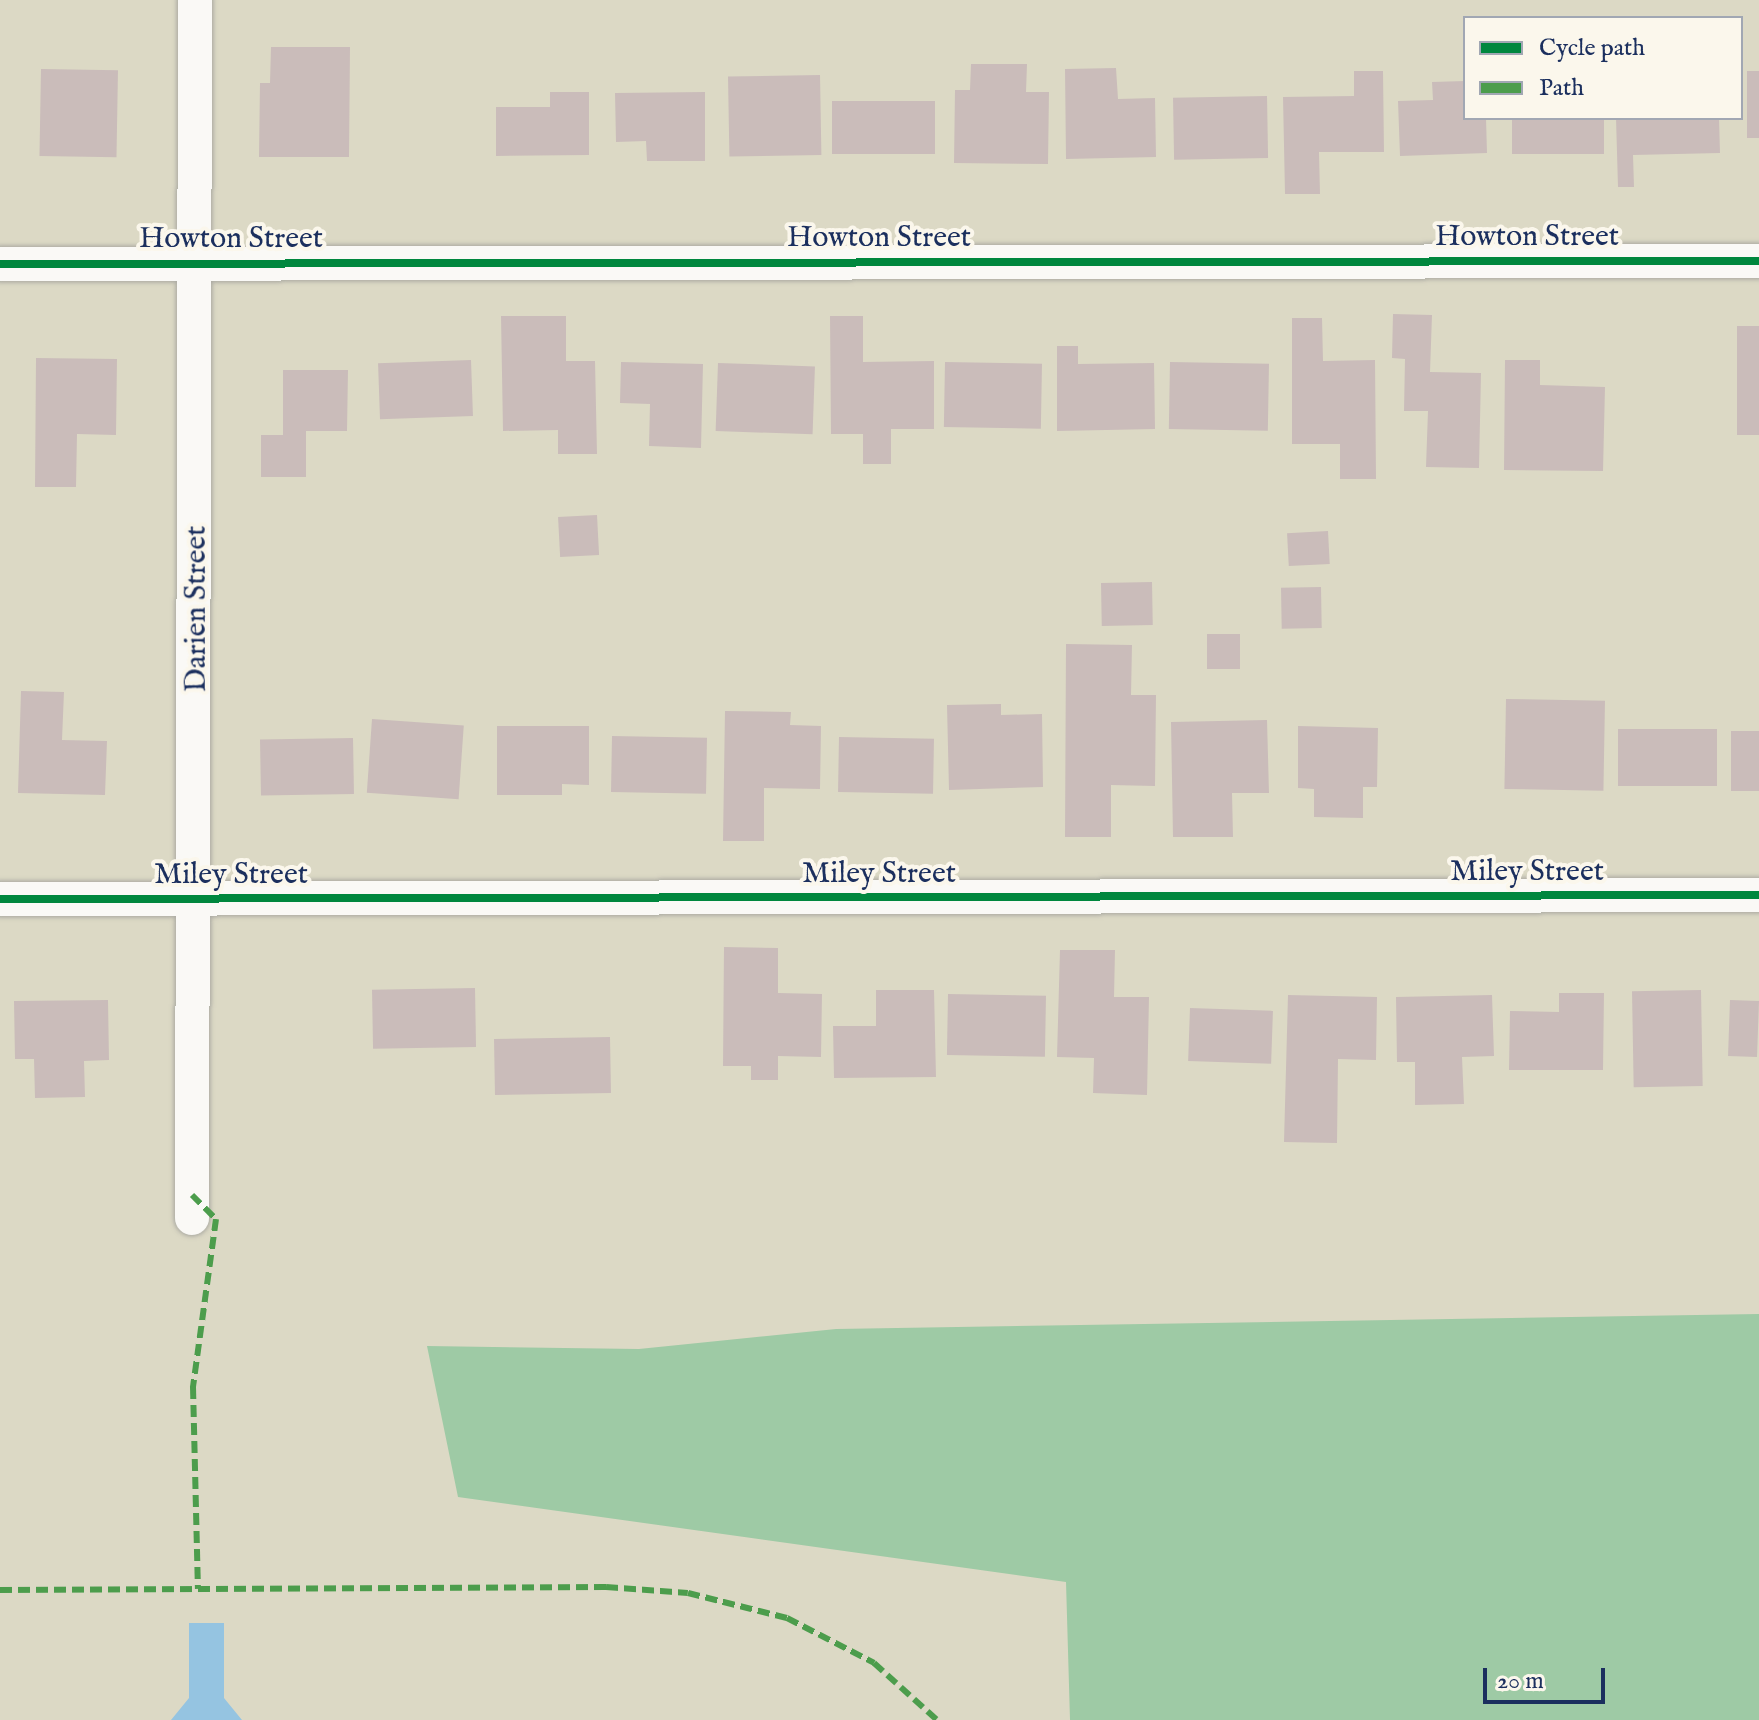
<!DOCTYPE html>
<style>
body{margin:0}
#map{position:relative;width:1759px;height:1720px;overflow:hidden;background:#dcd9c5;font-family:"IM FELL English",serif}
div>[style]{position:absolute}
.forest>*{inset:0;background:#9ecaa5}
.water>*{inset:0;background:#95c4e1}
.building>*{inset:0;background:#cabcba;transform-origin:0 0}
.roads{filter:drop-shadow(0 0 2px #acaba3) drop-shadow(0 0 2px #acaba3)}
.minor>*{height:34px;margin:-17px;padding:0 17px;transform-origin:17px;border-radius:17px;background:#faf9f6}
.quiet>*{height:6px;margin-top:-3px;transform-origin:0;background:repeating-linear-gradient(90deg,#4c9d4c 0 12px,transparent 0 18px)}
.cycleway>*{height:8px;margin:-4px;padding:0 4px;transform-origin:4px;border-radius:4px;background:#00873e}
span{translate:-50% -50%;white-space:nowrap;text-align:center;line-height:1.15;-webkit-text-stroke:8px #fbf7ec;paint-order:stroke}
.street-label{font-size:30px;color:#1b2f5e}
.legend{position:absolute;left:1463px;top:16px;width:280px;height:104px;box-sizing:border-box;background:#fbf7ec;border:2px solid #a1a7b3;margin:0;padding:10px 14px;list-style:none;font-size:24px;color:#1b2f5e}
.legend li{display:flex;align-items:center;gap:16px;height:40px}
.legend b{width:40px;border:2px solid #a1a7b3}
.scale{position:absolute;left:1483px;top:1668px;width:122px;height:36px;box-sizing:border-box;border:4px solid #1b2f5e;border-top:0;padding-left:10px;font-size:24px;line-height:28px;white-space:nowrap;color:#1b2f5e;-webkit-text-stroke:6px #fbf7ec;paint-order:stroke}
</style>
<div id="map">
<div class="forest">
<i style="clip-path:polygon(1759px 1314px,1759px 1720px,1070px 1720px,1066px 1582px,458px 1497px,427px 1346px,639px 1349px,836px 1329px)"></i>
</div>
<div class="water">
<i style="clip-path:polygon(189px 1623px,224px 1623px,224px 1698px,242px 1720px,171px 1720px,189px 1698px)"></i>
</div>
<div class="building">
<i style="clip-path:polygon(271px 47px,350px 47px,349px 157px,259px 157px,260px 83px,270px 83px)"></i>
<i style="clip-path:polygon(971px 64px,1027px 64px,1026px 92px,1049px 92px,1048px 164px,954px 163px,955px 90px,970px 90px)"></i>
<i style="clip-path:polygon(1116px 68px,1118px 99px,1155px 98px,1156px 157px,1066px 159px,1065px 69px)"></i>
<i style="left:41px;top:69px;width:77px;height:87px;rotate:1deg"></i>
<i style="clip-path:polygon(1354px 71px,1383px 71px,1384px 152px,1319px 152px,1320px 194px,1285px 194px,1283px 97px,1354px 96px)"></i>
<i style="left:1747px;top:71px;width:12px;height:67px"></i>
<i style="left:820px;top:75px;width:80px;height:92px;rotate:89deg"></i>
<i style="clip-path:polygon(1465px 81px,1465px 118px,1486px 118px,1487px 153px,1400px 156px,1398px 101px,1433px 100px,1432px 82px)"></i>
<i style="clip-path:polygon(550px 92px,589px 92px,589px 155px,496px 156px,496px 107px,550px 107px)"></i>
<i style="clip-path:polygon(705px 92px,705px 161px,647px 161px,646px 141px,616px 142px,615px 93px)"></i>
<i style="left:1267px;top:96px;width:62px;height:94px;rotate:89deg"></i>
<i style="left:935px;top:101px;width:53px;height:103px;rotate:90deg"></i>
<i style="left:1512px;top:118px;width:92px;height:36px"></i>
<i style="clip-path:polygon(1616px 118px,1719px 118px,1720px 153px,1633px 155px,1634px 187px,1618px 187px)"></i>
<i style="clip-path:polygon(1393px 314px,1432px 315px,1430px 372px,1481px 373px,1479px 468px,1426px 467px,1428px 411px,1404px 411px,1405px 359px,1392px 358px)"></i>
<i style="clip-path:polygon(501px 316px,566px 316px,566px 361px,595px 361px,597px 454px,558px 454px,558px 430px,503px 431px)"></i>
<i style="clip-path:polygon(830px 316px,863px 316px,863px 362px,934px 361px,934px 429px,891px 429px,891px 464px,863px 464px,863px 434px,831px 434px)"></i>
<i style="clip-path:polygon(1292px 318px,1322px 318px,1323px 361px,1375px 360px,1376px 479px,1340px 479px,1340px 444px,1292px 444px)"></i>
<i style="left:1737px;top:326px;width:22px;height:109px"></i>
<i style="clip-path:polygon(1057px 346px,1078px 346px,1078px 364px,1154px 363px,1155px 429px,1057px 431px)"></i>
<i style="clip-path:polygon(36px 358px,117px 359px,116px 435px,77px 434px,76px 487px,35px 487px)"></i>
<i style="left:471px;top:360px;width:56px;height:93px;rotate:88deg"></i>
<i style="clip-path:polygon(1505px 360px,1540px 360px,1540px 385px,1605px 387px,1603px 471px,1504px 470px)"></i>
<i style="clip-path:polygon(621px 362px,703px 364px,701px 448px,649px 446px,650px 404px,620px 403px)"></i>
<i style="left:945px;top:362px;width:97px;height:65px;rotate:1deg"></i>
<i style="left:1170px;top:362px;width:99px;height:67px;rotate:1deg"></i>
<i style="left:718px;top:363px;width:97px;height:68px;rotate:2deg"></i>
<i style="clip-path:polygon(283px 370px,348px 370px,347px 431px,306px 431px,306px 477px,261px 477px,261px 435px,283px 435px)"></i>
<i style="left:597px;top:515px;width:40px;height:39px;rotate:87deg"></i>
<i style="left:1328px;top:531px;width:33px;height:41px;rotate:87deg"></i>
<i style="left:1152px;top:582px;width:43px;height:51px;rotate:89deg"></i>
<i style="left:1321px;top:587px;width:41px;height:40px;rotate:89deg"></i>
<i style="left:1207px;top:634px;width:33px;height:35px"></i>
<i style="clip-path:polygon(1066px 644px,1132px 645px,1131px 695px,1156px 695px,1155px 786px,1111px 785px,1111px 837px,1065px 837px)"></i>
<i style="clip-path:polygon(21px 691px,64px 692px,62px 740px,107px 741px,105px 795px,18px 793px)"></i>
<i style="left:1506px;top:699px;width:99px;height:90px;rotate:1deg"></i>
<i style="clip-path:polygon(1001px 704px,1001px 715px,1042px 714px,1043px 787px,949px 790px,947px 705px)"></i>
<i style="clip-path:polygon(725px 711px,791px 712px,790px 725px,821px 726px,820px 789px,764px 788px,764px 841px,723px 841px)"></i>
<i style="left:372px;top:719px;width:92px;height:74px;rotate:4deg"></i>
<i style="clip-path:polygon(1267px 720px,1269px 793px,1232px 793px,1233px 837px,1173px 837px,1171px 722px)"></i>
<i style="clip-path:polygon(497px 726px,589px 726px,589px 785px,562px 784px,562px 795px,497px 795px)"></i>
<i style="clip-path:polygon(1298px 726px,1378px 728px,1377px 787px,1363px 787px,1363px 818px,1314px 817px,1314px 789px,1298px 788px)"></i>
<i style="left:1717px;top:729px;width:57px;height:99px;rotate:90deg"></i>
<i style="left:1759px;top:731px;width:60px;height:28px;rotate:90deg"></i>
<i style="left:612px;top:736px;width:95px;height:56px;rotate:1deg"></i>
<i style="left:839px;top:737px;width:95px;height:55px;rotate:1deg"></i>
<i style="left:353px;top:738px;width:56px;height:93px;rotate:89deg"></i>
<i style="clip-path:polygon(724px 947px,778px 948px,778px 993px,822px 994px,821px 1057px,778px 1056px,778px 1080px,751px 1080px,751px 1066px,723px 1066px)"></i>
<i style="clip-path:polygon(1060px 950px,1115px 950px,1114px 997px,1149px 997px,1147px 1095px,1093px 1093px,1094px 1058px,1057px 1057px)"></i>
<i style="left:475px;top:988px;width:59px;height:103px;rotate:89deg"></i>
<i style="clip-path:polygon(876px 990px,934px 990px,936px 1077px,834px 1078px,833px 1026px,876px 1026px)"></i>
<i style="left:1701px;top:990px;width:96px;height:69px;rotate:89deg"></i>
<i style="clip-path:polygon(1559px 993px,1604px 993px,1603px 1070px,1509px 1070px,1510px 1011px,1559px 1012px)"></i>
<i style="left:948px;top:994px;width:98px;height:61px;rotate:1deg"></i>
<i style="clip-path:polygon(1288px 995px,1377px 997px,1376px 1060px,1338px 1059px,1337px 1143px,1284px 1142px)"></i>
<i style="clip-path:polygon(1492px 995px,1494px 1056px,1462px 1057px,1464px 1104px,1415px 1105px,1415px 1062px,1397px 1062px,1396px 997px)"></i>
<i style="clip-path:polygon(108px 1000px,109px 1060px,84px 1061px,85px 1097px,35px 1098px,34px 1059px,15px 1059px,14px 1001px)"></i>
<i style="left:1730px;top:1000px;width:29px;height:56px;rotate:2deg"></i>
<i style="left:1190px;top:1008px;width:83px;height:53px;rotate:2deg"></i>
<i style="left:610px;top:1037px;width:56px;height:116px;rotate:89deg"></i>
</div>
<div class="roads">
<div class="minor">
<i style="left:0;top:264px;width:1759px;rotate:-0.1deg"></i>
<i style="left:0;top:899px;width:1759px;rotate:-0.13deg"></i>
<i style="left:192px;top:1218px;width:1218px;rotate:-89.86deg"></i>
</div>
</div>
<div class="quiet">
<i style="left:192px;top:1195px;width:34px;rotate:45deg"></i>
<i style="left:216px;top:1219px;width:170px;rotate:97.8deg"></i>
<i style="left:193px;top:1387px;width:202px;rotate:88.6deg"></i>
<i style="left:0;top:1590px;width:606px;rotate:-0.28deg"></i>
<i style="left:606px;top:1587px;width:82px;rotate:4.2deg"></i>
<i style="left:688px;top:1593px;width:102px;rotate:14.2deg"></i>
<i style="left:787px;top:1618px;width:98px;rotate:27.3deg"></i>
<i style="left:874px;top:1663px;width:85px;rotate:42.1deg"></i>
</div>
<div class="cycleway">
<i style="left:0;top:264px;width:1759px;rotate:-0.1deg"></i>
<i style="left:0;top:899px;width:1759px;rotate:-0.13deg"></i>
</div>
<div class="street-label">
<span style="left:1527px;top:237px">Howton Street</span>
<span style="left:879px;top:238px">Howton Street</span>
<span style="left:231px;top:239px">Howton Street</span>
<span style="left:197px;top:609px;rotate:-90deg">Darien Street</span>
<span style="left:1527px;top:872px">Miley Street</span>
<span style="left:879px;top:874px">Miley Street</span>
<span style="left:231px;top:875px">Miley Street</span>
</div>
<ul class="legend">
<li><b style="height:10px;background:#00873e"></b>Cycle path</li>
<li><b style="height:10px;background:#4c9d4c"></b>Path</li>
</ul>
<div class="scale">20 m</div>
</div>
